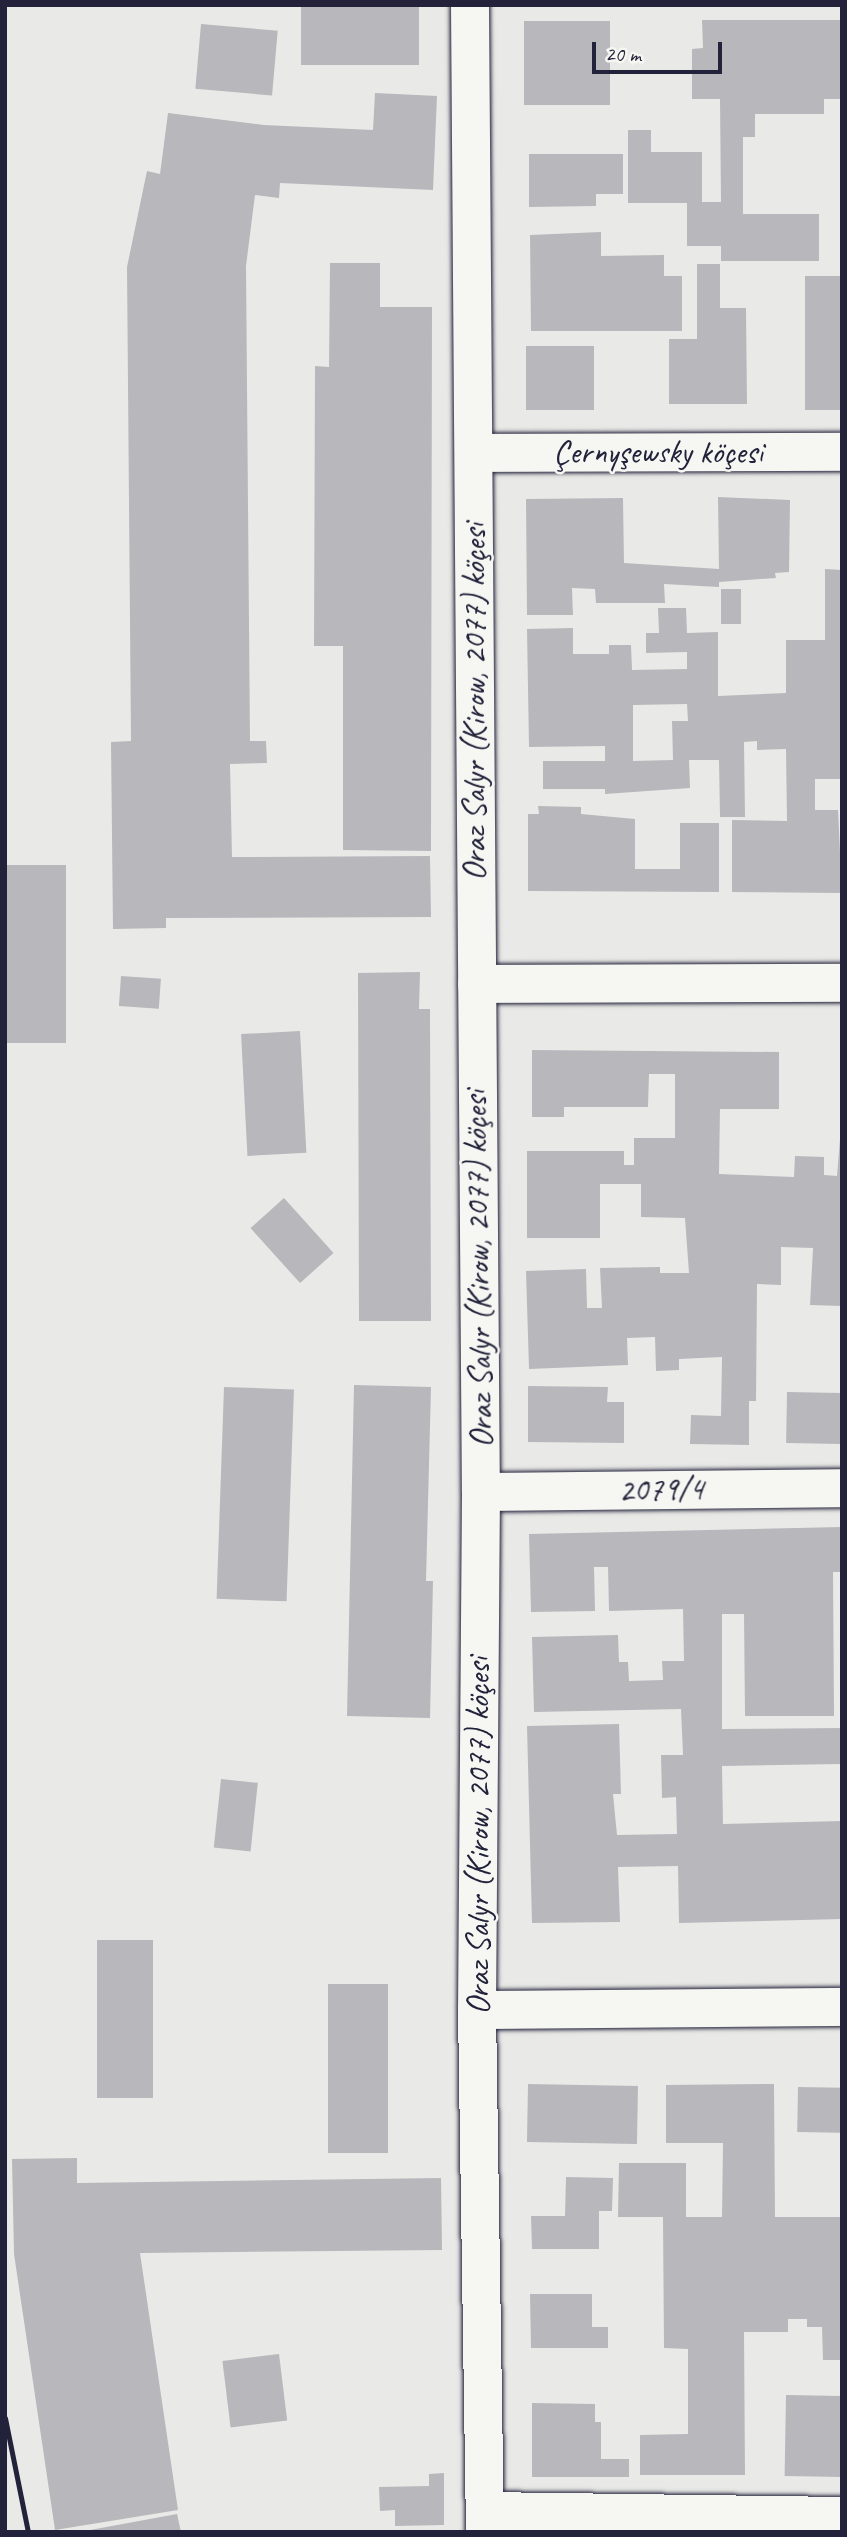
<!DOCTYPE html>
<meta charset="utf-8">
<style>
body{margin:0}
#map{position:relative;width:847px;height:2537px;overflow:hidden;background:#e9e9e7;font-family:Caveat,sans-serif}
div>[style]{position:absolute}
.building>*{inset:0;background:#b8b8bc;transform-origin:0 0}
.roads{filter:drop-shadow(0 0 2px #22223b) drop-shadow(0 0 2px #22223b)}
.minor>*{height:38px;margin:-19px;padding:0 19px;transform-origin:19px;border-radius:19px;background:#f6f6f2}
.rail>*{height:5px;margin:-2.5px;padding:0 2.5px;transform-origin:2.5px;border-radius:2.5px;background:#22223b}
span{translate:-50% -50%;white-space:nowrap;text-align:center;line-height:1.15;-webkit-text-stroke:5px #f6f6f2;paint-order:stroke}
.street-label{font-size:33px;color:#22223b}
.frame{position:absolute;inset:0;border:7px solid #22223b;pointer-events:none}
.scale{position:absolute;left:592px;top:42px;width:130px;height:32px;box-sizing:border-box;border:4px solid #22223b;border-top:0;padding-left:9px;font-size:21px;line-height:24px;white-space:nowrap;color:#22223b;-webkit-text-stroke:5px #f6f6f2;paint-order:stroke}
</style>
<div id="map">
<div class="building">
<i style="left:301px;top:5px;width:118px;height:60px"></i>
<i style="clip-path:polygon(702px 20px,842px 20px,842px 99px,824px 99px,824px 114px,755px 114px,755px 137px,743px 137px,743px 214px,819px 214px,819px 261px,721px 261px,721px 246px,687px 246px,687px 203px,628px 203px,628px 130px,651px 130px,651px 152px,702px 152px,702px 202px,721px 202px,720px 99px,692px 99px,692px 49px,703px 48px)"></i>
<i style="left:524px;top:21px;width:86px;height:84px"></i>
<i style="left:201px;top:24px;width:77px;height:65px;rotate:5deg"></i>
<i style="clip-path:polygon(375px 93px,437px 96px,433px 190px,280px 183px,279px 198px,255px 195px,246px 266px,250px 741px,266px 741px,267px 763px,230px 764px,232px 857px,430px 856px,431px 917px,166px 918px,166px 928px,113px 929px,111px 742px,131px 741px,127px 267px,147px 171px,160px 174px,168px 113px,264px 125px,373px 130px)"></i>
<i style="clip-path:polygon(529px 154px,623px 154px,623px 194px,596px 194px,596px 206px,529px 207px)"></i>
<i style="clip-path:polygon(601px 232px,601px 256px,664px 255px,664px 276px,682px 276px,682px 331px,531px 331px,530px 235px)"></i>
<i style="clip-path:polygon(330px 263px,380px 263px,380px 307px,432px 307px,431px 851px,343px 850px,343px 646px,314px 646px,315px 366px,329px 367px)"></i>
<i style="clip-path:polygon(697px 264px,720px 264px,720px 308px,746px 308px,747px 404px,669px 404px,669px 339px,697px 339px)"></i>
<i style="left:842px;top:276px;width:134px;height:37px;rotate:90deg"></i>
<i style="left:526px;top:346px;width:68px;height:64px"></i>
<i style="clip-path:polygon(718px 497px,790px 500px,789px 572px,775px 573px,776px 578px,719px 582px,719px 587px,664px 584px,665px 603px,596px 603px,595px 589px,572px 588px,573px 615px,527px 615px,526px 499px,623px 498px,624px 563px,719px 569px)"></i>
<i style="clip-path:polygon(evenodd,825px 569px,842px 570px,842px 779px,815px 779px,815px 810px,838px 810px,842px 893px,732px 892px,732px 820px,787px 821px,786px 749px,757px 750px,757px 741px,744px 742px,745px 817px,720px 817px,719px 760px,689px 760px,690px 788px,605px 794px,605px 789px,543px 789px,543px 761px,605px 761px,605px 746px,529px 747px,527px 629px,573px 628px,573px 654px,609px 654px,609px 645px,631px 645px,632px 670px,687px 669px,687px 652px,646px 653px,646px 633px,659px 633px,658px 608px,686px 608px,687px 633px,718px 632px,718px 696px,786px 693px,786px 640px,825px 640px,825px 569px,687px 704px,688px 721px,672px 721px,673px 760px,633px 761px,633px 705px,687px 704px)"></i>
<i style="left:721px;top:589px;width:20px;height:35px"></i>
<i style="clip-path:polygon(538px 806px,581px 807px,581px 814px,635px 819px,635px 869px,680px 869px,680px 823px,719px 823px,719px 892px,528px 891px,528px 814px,539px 814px)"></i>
<i style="left:5px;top:865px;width:61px;height:178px"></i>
<i style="clip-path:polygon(420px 972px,419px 1009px,430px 1009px,431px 1321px,359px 1321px,358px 973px)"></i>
<i style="left:121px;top:976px;width:40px;height:30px;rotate:4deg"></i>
<i style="left:300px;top:1031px;width:122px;height:59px;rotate:87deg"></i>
<i style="clip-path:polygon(532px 1050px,779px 1052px,779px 1109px,720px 1109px,719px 1174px,794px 1177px,795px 1156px,824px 1157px,824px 1175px,837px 1176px,842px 1114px,842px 1306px,810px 1305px,813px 1248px,781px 1247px,781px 1285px,757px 1284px,756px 1401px,749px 1401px,749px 1445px,690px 1444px,691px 1415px,721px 1416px,722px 1357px,679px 1359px,679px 1370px,656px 1371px,655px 1337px,627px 1338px,628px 1365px,529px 1369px,526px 1271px,586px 1269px,587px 1308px,602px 1308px,600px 1268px,660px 1267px,660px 1273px,689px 1273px,685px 1218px,641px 1217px,641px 1184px,600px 1184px,600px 1238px,527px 1238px,527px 1151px,624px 1151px,624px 1165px,634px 1165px,634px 1138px,675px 1138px,675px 1074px,649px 1074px,648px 1107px,564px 1107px,564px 1117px,532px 1117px)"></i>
<i style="left:284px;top:1198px;width:74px;height:45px;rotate:48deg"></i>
<i style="clip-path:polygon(354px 1385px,431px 1387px,426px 1581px,433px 1581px,430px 1718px,347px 1716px)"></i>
<i style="clip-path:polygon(528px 1386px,608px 1387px,607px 1402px,624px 1402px,624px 1443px,528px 1442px)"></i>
<i style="left:224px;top:1387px;width:70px;height:212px;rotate:2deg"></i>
<i style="left:787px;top:1392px;width:55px;height:51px;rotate:1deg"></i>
<i style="clip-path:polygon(842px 1527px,842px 1572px,833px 1572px,834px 1716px,745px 1716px,744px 1614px,722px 1614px,722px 1729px,842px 1728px,842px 1764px,722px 1766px,723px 1824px,842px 1821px,842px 1919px,679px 1923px,678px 1866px,618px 1867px,620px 1922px,532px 1923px,527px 1726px,619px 1724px,621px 1794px,613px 1794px,617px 1835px,677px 1834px,676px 1797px,662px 1798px,661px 1755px,683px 1755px,681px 1709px,534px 1712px,532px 1637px,618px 1635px,619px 1662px,628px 1662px,629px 1681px,663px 1680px,662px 1661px,684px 1661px,683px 1609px,609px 1611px,608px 1567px,594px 1567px,595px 1611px,531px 1612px,529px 1534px)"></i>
<i style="left:221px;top:1779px;width:37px;height:69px;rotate:6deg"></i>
<i style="left:97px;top:1940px;width:56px;height:158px"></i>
<i style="left:388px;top:1984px;width:169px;height:60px;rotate:90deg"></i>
<i style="left:528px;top:2084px;width:110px;height:58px;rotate:1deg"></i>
<i style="clip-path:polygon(774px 2084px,775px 2217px,842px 2217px,842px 2360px,823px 2360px,822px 2327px,807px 2327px,807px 2319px,788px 2319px,788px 2332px,744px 2332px,745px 2475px,640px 2475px,640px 2435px,688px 2434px,688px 2349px,664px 2348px,663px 2217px,618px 2217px,619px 2163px,686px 2163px,686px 2217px,722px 2217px,723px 2143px,666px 2143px,666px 2085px)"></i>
<i style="left:798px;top:2087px;width:44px;height:45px;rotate:1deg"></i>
<i style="clip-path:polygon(77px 2158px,77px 2183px,441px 2178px,442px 2250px,140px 2253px,178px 2510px,55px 2530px,14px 2254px,12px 2159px)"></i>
<i style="clip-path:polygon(566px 2177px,613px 2178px,612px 2211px,599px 2211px,599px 2249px,532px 2249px,531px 2216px,565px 2216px)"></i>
<i style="clip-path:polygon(530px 2294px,592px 2294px,592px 2327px,608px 2327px,608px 2348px,531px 2348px)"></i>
<i style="left:279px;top:2354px;width:67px;height:57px;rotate:83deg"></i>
<i style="left:786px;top:2395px;width:56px;height:81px;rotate:1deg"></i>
<i style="clip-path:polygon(532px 2403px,595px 2404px,595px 2422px,601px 2422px,601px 2459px,629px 2459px,629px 2477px,532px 2477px)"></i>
<i style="clip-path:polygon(444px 2473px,444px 2525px,395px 2526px,395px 2510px,380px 2511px,379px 2487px,429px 2486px,429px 2474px)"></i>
<i style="clip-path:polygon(177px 2514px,181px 2532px,90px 2532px,90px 2530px)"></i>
</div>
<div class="roads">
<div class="minor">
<i style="left:470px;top:5px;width:1487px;rotate:89.58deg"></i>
<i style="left:481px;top:1492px;width:518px;rotate:90.44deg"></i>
<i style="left:477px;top:2010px;width:522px;rotate:89.12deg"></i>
<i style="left:474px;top:453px;width:368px;rotate:-0.2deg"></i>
<i style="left:477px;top:984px;width:365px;rotate:-0.2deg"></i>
<i style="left:481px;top:1492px;width:361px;rotate:-0.6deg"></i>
<i style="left:477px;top:2010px;width:365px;rotate:-0.5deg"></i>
<i style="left:485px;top:2511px;width:357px;rotate:0.8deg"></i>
</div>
</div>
<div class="rail">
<i style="left:5px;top:2418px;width:116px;rotate:78.6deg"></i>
</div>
<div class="street-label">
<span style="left:658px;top:453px">Çernyşewsky köçesi</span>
<span style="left:475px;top:702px;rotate:-90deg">Oraz Salyr (Kirow, 2077) köçesi</span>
<span style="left:479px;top:1269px;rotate:-91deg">Oraz Salyr (Kirow, 2077) köçesi</span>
<span style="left:661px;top:1490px;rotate:-1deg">2079/4</span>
<span style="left:479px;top:1836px;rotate:-90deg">Oraz Salyr (Kirow, 2077) köçesi</span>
</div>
<div class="frame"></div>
<div class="scale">20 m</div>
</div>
